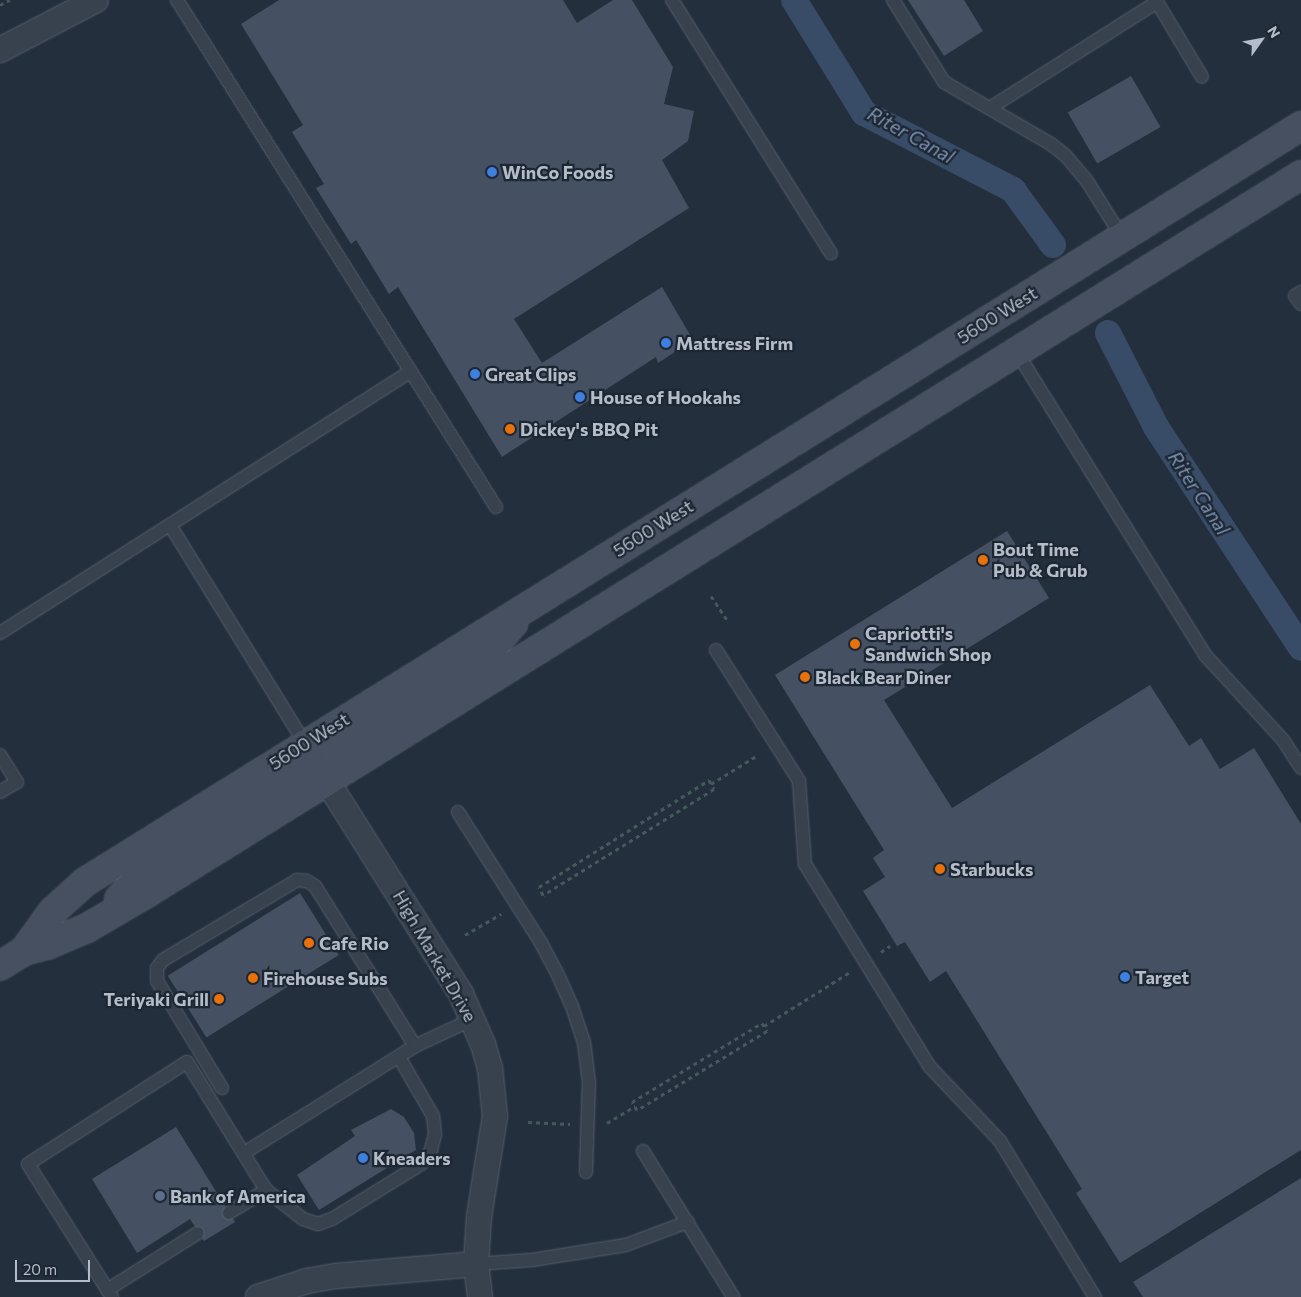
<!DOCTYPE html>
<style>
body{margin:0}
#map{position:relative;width:1301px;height:1297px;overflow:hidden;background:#242f3e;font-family:Commissioner,sans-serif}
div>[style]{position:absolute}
.canal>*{height:26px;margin:-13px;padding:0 13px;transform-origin:13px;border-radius:13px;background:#394c67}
.building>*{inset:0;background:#455162;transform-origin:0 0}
.path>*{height:3px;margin-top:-1.5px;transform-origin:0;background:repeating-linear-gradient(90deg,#44595c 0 4px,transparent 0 8px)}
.roads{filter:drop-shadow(0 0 1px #565f6c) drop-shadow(0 0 1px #565f6c)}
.lane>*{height:12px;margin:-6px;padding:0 6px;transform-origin:6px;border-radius:6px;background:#38414e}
.street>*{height:24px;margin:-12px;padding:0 12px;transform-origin:12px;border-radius:12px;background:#38414e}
.secondary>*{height:28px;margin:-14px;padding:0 14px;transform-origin:14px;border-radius:14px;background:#465061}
.dots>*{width:14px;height:14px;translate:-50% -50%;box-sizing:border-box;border:2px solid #1d2633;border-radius:50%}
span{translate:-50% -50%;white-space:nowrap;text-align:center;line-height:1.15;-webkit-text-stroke:4.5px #1d2633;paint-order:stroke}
.poi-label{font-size:18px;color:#b4bcc9;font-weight:700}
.left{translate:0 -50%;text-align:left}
.right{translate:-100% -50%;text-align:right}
.street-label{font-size:18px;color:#b4bcc9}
.water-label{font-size:19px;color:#7c92b1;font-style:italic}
.north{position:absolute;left:1236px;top:15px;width:50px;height:50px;-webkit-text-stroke:4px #1d2633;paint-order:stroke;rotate:58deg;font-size:14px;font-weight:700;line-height:20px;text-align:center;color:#b4bcc9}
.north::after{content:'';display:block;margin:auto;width:18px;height:22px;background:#b4bcc9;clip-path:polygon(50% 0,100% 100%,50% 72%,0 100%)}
.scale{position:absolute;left:15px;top:1260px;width:75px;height:22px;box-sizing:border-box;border:2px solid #b4bcc9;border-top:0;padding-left:6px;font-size:15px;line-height:18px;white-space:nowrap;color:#b4bcc9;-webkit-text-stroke:4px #1d2633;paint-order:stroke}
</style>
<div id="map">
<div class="canal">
<i style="left:794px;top:0;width:133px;rotate:58.2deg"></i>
<i style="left:864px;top:113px;width:168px;rotate:27.3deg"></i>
<i style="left:1013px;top:190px;width:68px;rotate:54deg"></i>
<i style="left:1108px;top:333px;width:106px;rotate:62.9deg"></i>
<i style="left:1156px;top:427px;width:264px;rotate:56.7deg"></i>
</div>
<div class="building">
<i style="clip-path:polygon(279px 0,563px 0,577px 23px,613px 0,632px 0,673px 67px,664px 104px,694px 111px,688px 141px,662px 160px,689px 208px,514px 319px,542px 363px,662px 287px,693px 340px,658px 363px,656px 357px,502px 457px,398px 287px,389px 294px,356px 240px,351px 244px,316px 188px,324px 184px,292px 132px,303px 125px,241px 24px)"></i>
<i style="clip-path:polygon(908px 0,964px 0,983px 31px,944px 56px)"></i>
<i style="left:1131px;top:76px;width:59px;height:73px;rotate:60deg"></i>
<i style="clip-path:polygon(1007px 531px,1049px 598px,884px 700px,952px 808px,1150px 685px,1189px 746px,1201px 738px,1220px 769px,1254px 748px,1301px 824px,1301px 1150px,1120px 1263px,1076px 1193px,1082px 1189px,946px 971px,930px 982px,905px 942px,897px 946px,863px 891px,885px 877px,873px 858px,884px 850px,775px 675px)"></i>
<i style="left:300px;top:893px;width:73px;height:156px;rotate:58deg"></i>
<i style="clip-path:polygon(391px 1109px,404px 1117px,414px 1133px,416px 1150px,319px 1210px,297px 1175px,355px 1136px,351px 1130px)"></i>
<i style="clip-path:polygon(176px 1127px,235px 1222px,204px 1241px,190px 1219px,137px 1253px,92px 1179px)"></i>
<i style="clip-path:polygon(1301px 1178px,1301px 1297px,1143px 1297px,1133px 1282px)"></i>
</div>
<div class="path">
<i style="left:0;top:5px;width:11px;rotate:-27deg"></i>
<i style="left:711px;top:596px;width:29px;rotate:56deg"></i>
<i style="left:709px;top:780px;width:10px;rotate:61deg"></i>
<i style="left:714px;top:789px;width:201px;rotate:148.2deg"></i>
<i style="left:543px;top:895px;width:9px;rotate:-117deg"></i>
<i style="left:539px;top:887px;width:201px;rotate:-32.2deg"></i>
<i style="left:711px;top:784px;width:55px;rotate:-31.7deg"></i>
<i style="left:465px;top:935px;width:42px;rotate:-30.3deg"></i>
<i style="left:881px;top:952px;width:11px;rotate:-34deg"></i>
<i style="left:762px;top:1023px;width:9px;rotate:58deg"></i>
<i style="left:767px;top:1031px;width:152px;rotate:148.7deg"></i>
<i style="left:637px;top:1110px;width:9px;rotate:-122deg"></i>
<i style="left:632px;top:1102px;width:152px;rotate:-31.3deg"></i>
<i style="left:764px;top:1026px;width:102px;rotate:-32.1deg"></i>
<i style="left:528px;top:1122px;width:42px;rotate:2.7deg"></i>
<i style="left:607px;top:1123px;width:33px;rotate:-31deg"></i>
</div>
<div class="roads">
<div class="lane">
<i style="left:177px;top:0;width:599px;rotate:57.82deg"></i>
<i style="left:672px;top:0;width:299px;rotate:57.9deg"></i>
<i style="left:893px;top:0;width:97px;rotate:58.1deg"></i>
<i style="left:944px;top:82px;width:124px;rotate:30.1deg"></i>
<i style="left:1051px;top:144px;width:19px;rotate:39deg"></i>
<i style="left:1066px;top:156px;width:33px;rotate:50deg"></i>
<i style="left:1087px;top:181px;width:66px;rotate:58deg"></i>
<i style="left:990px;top:108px;width:198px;rotate:-32.4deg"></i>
<i style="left:1157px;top:2px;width:87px;rotate:59deg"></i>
<i style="left:1301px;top:292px;width:7px;rotate:146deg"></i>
<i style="left:1295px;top:296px;width:10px;rotate:53deg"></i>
<i style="left:1016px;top:351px;width:359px;rotate:58.1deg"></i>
<i style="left:1206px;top:656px;width:114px;rotate:47.5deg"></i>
<i style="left:1283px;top:740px;width:33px;rotate:57deg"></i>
<i style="left:170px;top:525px;width:257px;rotate:58.3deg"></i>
<i style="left:0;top:633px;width:487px;rotate:-32.5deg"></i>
<i style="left:716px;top:650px;width:155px;rotate:57.6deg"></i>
<i style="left:799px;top:781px;width:83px;rotate:85.9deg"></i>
<i style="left:805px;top:864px;width:238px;rotate:58.4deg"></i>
<i style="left:930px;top:1067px;width:102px;rotate:46.6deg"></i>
<i style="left:1000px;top:1141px;width:183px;rotate:58.7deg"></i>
<i style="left:0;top:755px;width:32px;rotate:58deg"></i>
<i style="left:17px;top:782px;width:20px;rotate:150deg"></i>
<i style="left:458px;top:812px;width:155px;rotate:57.6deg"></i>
<i style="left:541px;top:943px;width:36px;rotate:62deg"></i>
<i style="left:558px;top:975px;width:34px;rotate:66deg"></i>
<i style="left:572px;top:1006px;width:38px;rotate:72deg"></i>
<i style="left:584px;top:1042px;width:39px;rotate:83deg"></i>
<i style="left:589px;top:1081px;width:91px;rotate:91.9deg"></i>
<i style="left:222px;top:1088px;width:125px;rotate:-121.3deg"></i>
<i style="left:157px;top:981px;width:13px;rotate:-90deg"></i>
<i style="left:157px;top:968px;width:10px;rotate:-53deg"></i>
<i style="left:163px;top:960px;width:156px;rotate:-30.8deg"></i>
<i style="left:297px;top:880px;width:10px;rotate:6deg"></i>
<i style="left:307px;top:881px;width:9px;rotate:32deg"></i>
<i style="left:315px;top:886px;width:189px;rotate:58deg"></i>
<i style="left:643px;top:1151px;width:172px;rotate:58.3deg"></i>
<i style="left:244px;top:1153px;width:202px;rotate:-32deg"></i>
<i style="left:415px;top:1046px;width:64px;rotate:-25deg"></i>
<i style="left:229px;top:1213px;width:44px;rotate:-31.9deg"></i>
<i style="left:476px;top:1264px;width:56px;rotate:-4.1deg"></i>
<i style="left:532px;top:1260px;width:95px;rotate:-9.1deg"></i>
<i style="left:626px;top:1245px;width:66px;rotate:-20.4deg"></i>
<i style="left:107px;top:1290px;width:107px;rotate:-32.1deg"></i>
<i style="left:112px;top:1297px;width:157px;rotate:-122.3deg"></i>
<i style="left:28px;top:1164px;width:189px;rotate:-32.7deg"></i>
<i style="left:187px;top:1062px;width:150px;rotate:58.3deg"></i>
<i style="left:266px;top:1190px;width:47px;rotate:38.1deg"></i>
<i style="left:303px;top:1219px;width:16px;rotate:18deg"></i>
<i style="left:318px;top:1224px;width:15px;rotate:-20deg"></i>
<i style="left:332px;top:1219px;width:105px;rotate:-31.7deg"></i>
<i style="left:421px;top:1164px;width:17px;rotate:-54deg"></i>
<i style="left:431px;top:1150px;width:16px;rotate:-76deg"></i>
<i style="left:435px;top:1134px;width:18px;rotate:-96deg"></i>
<i style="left:433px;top:1116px;width:68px;rotate:-120deg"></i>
</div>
<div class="street">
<i style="left:0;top:50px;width:108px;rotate:-27.5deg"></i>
<i style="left:327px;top:781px;width:252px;rotate:57.8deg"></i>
<i style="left:461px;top:994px;width:55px;rotate:66.3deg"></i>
<i style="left:483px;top:1044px;width:25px;rotate:74deg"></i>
<i style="left:490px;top:1068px;width:48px;rotate:84.1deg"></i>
<i style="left:495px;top:1116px;width:102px;rotate:99deg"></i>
<i style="left:479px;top:1217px;width:47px;rotate:93.7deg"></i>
<i style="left:476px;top:1264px;width:33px;rotate:83deg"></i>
<i style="left:258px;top:1297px;width:52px;rotate:-18.1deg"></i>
<i style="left:307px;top:1281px;width:29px;rotate:-10deg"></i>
<i style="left:336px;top:1276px;width:141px;rotate:-4.9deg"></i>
</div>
<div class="secondary">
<i style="left:327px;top:781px;width:11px;rotate:-100deg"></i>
<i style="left:325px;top:770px;width:10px;rotate:-66deg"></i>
<i style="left:329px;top:761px;width:17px;rotate:-50deg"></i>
<i style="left:340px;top:748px;width:168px;rotate:-32.1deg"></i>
<i style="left:482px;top:659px;width:47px;rotate:-48.5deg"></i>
<i style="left:119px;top:899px;width:47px;rotate:-45.9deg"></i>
<i style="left:152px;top:865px;width:24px;rotate:-36deg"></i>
<i style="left:171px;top:851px;width:153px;rotate:-31.9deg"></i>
<i style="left:301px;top:770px;width:14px;rotate:-60deg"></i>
<i style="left:308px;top:758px;width:14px;rotate:-102deg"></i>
<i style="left:24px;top:951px;width:49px;rotate:-54.1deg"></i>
<i style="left:53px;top:911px;width:43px;rotate:-42.2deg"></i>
<i style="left:85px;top:882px;width:1432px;rotate:-31.87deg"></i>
<i style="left:0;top:966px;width:28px;rotate:-32deg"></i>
<i style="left:24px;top:951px;width:24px;rotate:-15deg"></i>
<i style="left:47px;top:945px;width:43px;rotate:-23deg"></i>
<i style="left:87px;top:928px;width:69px;rotate:-30.3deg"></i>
<i style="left:147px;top:893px;width:1359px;rotate:-31.89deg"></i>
</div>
</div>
<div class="dots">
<i style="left:492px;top:172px;background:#3f7fe0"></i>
<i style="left:666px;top:343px;background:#3f7fe0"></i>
<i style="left:475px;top:374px;background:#3f7fe0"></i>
<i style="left:580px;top:397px;background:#3f7fe0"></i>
<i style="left:510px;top:429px;background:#e8710a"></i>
<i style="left:983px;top:560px;background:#e8710a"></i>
<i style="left:855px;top:644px;background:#e8710a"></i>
<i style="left:805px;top:677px;background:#e8710a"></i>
<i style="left:940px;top:869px;background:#e8710a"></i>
<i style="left:309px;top:943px;background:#e8710a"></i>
<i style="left:1125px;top:977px;background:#3f7fe0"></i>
<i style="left:253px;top:978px;background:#e8710a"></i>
<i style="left:219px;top:999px;background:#e8710a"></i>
<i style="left:363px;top:1158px;background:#3f7fe0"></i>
<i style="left:160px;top:1196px;background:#5c6f8a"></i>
</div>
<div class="poi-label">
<span class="left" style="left:502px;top:172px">WinCo Foods</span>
<span class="left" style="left:676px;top:343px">Mattress Firm</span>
<span class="left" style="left:485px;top:374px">Great Clips</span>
<span class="left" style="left:590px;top:397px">House of Hookahs</span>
<span class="left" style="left:520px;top:429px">Dickey's BBQ Pit</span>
<span class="left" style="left:993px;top:560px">Bout Time<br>Pub &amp; Grub</span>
<span class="left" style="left:865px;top:644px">Capriotti's<br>Sandwich Shop</span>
<span class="left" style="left:815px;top:677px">Black Bear Diner</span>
<span class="left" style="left:950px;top:869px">Starbucks</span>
<span class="left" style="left:319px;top:943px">Cafe Rio</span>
<span class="left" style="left:1135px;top:977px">Target</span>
<span class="left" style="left:263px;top:978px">Firehouse Subs</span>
<span class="right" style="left:209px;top:999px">Teriyaki Grill</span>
<span class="left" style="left:373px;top:1158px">Kneaders</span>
<span class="left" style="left:170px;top:1196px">Bank of America</span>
</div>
<div class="street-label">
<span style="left:997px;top:315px;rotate:-32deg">5600 West</span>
<span style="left:653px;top:528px;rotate:-32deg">5600 West</span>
<span style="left:309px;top:741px;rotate:-32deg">5600 West</span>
<span style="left:435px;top:956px;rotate:60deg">High Market Drive</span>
</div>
<div class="water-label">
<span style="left:911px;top:135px;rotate:29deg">Riter Canal</span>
<span style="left:1199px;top:493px;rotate:57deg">Riter Canal</span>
</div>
<div class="north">N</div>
<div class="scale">20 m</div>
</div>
